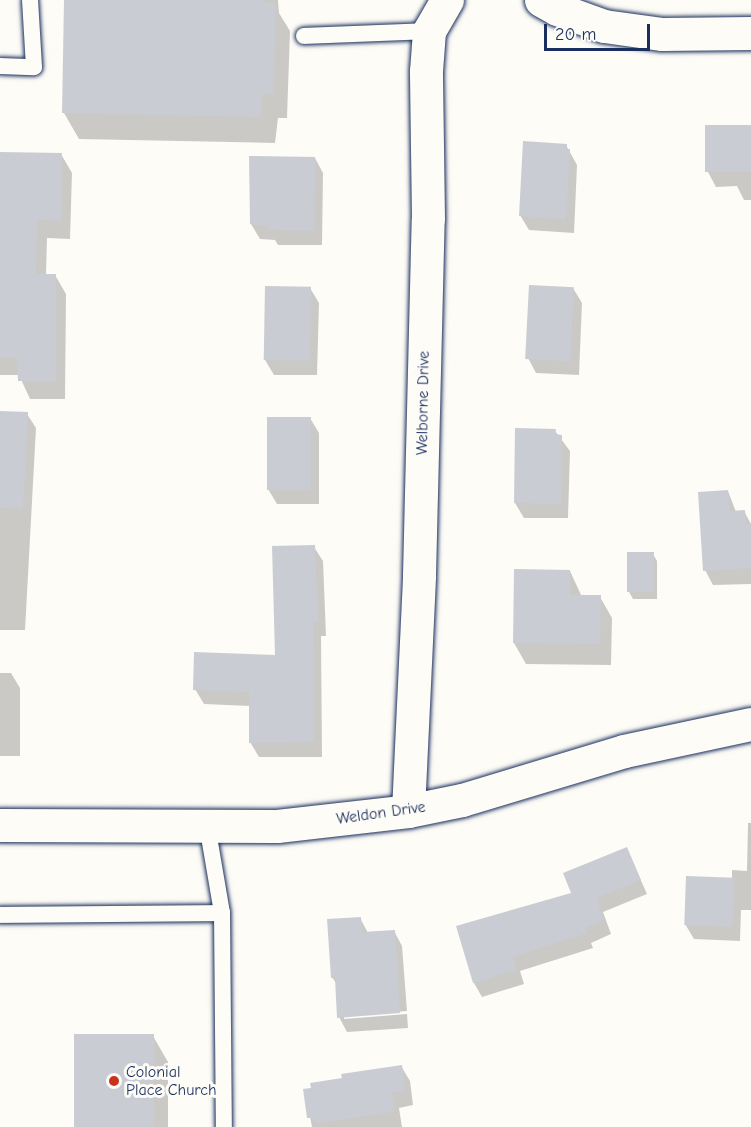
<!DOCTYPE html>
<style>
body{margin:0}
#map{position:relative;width:751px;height:1127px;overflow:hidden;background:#fdfcf7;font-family:"Comic Neue",sans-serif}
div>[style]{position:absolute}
.shadow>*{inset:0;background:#0003}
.building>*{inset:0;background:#c9ccd3;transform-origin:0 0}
.roads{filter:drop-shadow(0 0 2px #1b2f5e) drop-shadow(0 0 2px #1b2f5e)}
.service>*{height:16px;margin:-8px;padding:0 8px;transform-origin:8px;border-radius:8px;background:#fdfcf7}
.minor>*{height:33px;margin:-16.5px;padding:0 16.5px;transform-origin:16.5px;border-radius:16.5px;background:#fdfcf7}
.dots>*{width:16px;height:16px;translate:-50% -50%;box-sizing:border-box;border:3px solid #fdfcf7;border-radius:50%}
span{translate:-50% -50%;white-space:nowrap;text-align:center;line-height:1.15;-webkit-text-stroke:6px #fdfcf7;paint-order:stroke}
.street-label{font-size:16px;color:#1b2f5e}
.poi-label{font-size:16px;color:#1b2f5e}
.left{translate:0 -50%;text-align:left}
.scale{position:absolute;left:544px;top:24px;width:106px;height:27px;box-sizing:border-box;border:3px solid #1b2f5e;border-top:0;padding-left:8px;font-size:18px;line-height:21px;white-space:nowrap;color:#1b2f5e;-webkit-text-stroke:4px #fdfcf7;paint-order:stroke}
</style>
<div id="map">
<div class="shadow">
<i style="clip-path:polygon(66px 0,278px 0,279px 13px,290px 31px,287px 118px,278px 118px,275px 143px,79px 139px,64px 113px)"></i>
<i style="clip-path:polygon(751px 126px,751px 200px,744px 200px,737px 186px,716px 187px,708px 172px,707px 127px)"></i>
<i style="clip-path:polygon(566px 145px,577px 165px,574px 233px,529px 230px,520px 215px)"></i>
<i style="clip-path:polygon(0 153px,61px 154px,72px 173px,70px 239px,47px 238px,46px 275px,55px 275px,66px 294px,65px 399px,30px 399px,19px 375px,0 375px)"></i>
<i style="clip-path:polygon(315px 158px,323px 173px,322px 245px,278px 245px,275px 240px,260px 239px,251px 224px)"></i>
<i style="clip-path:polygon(310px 288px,319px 303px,317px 375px,274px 375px,265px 360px)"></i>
<i style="clip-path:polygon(573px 288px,582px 303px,579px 375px,536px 373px,528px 358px)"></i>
<i style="clip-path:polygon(0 412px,27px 414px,36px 428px,25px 630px,0 630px)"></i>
<i style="clip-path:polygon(310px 418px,319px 433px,319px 504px,277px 504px,268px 489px)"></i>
<i style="clip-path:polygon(555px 431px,570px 451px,568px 518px,524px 518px,515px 503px)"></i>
<i style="clip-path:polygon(728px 491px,736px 512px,744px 511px,751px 524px,751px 584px,713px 585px,705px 570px)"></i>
<i style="clip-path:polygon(314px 547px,323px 561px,326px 636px,321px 636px,322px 757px,259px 757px,250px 742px,250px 706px,204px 704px,195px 689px,276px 656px)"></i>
<i style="clip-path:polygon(653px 554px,657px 561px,657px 599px,633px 599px,629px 592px)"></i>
<i style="clip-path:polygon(570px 571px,582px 597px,600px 597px,612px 618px,611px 665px,526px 664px,514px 643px)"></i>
<i style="clip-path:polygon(0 673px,11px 673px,20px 688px,20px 756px,0 756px)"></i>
<i style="clip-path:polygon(748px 823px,751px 823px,751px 910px,741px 910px,740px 941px,694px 939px,685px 924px,732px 880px,732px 870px,747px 871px)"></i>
<i style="clip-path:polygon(627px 849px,647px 894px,603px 912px,611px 934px,591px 943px,593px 948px,520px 971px,524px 984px,482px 997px,474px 983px,458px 927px,573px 894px)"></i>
<i style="clip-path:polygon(360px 918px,368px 933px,394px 931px,402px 946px,407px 1011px,344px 1016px,344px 1019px,407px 1014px,408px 1028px,347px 1032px,339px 1017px,337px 985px,332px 977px)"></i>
<i style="clip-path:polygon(153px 1036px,168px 1062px,168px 1127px,75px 1127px)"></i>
<i style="clip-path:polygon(401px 1066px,410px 1081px,413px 1105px,399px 1108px,402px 1127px,312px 1127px,305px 1090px)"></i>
</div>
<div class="building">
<i style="clip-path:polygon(64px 0,265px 0,265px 3px,276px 3px,273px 93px,263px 93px,260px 117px,62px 113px)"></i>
<i style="left:751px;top:125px;width:47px;height:46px;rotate:90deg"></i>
<i style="clip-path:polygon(523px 141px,567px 144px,567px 149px,570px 149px,566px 219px,519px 216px)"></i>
<i style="clip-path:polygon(0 152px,62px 153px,61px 221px,37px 220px,36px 274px,56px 274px,56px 381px,18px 381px,17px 357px,0 357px)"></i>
<i style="clip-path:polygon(249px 156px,315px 157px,314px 231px,268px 230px,268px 226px,250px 224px)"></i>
<i style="left:529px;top:285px;width:45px;height:74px;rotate:3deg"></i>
<i style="left:265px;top:286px;width:46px;height:74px;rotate:1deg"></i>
<i style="clip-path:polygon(0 411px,28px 412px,23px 509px,0 508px)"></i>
<i style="left:267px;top:417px;width:44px;height:73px"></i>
<i style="clip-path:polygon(515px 428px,556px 429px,555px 434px,562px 435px,561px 504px,514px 503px)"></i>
<i style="clip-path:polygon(728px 490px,730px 511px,745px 510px,746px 524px,751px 523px,751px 568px,703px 571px,698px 492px)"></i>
<i style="clip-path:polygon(315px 545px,318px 622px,313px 622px,314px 742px,249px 743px,249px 692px,193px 690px,194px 652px,275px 655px,272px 546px)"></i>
<i style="left:627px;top:552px;width:27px;height:40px"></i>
<i style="clip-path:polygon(514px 569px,570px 570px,570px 595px,601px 595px,600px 644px,513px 643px)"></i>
<i style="clip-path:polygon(627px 847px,641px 880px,596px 898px,604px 920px,584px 928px,587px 933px,513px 957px,517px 970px,473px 983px,456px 926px,571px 893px,563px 873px)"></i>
<i style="left:686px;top:876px;width:48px;height:49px;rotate:2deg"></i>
<i style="clip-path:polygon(361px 917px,362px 932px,395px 930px,400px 1013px,337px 1018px,335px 978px,331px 978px,327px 919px)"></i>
<i style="left:74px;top:1034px;width:80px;height:93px"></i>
<i style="clip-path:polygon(402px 1065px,405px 1091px,392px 1093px,394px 1112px,317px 1123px,313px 1118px,307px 1118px,303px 1089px,311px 1088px,310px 1083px,342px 1078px,341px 1074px)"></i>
</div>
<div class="roads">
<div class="service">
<i style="left:304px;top:36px;width:125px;rotate:-2.3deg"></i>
<i style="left:0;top:66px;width:34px;rotate:2deg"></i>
<i style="left:34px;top:67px;width:67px;rotate:-93.4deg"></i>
<i style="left:207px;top:825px;width:89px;rotate:80.3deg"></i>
<i style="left:222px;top:913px;width:214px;rotate:89.5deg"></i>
<i style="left:0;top:915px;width:222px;rotate:-0.5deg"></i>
</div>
<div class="minor">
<i style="left:541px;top:0;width:18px;rotate:29deg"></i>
<i style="left:557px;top:9px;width:50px;rotate:19.9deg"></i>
<i style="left:604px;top:26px;width:59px;rotate:7.9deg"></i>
<i style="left:662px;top:34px;width:89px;rotate:-0.6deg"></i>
<i style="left:408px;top:811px;width:236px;rotate:-87.3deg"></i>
<i style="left:419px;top:575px;width:356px;rotate:-88.6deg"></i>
<i style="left:428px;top:219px;width:148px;rotate:-90.8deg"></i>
<i style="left:426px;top:71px;width:40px;rotate:-85.7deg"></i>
<i style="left:429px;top:31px;width:36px;rotate:-60deg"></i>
<i style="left:0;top:825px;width:277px;rotate:0.2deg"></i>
<i style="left:277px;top:826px;width:132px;rotate:-6.5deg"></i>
<i style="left:408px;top:811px;width:55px;rotate:-11.5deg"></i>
<i style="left:462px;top:800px;width:169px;rotate:-16.8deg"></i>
<i style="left:624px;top:751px;width:130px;rotate:-12deg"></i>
</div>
</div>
<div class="dots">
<i style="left:114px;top:1081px;background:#c8321e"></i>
</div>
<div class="street-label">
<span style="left:423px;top:403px;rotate:-89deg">Welborne Drive</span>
<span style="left:381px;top:813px;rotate:-8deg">Weldon Drive</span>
</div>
<div class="poi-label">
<span class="left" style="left:126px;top:1081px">Colonial<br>Place Church</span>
</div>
<div class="scale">20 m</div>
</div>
